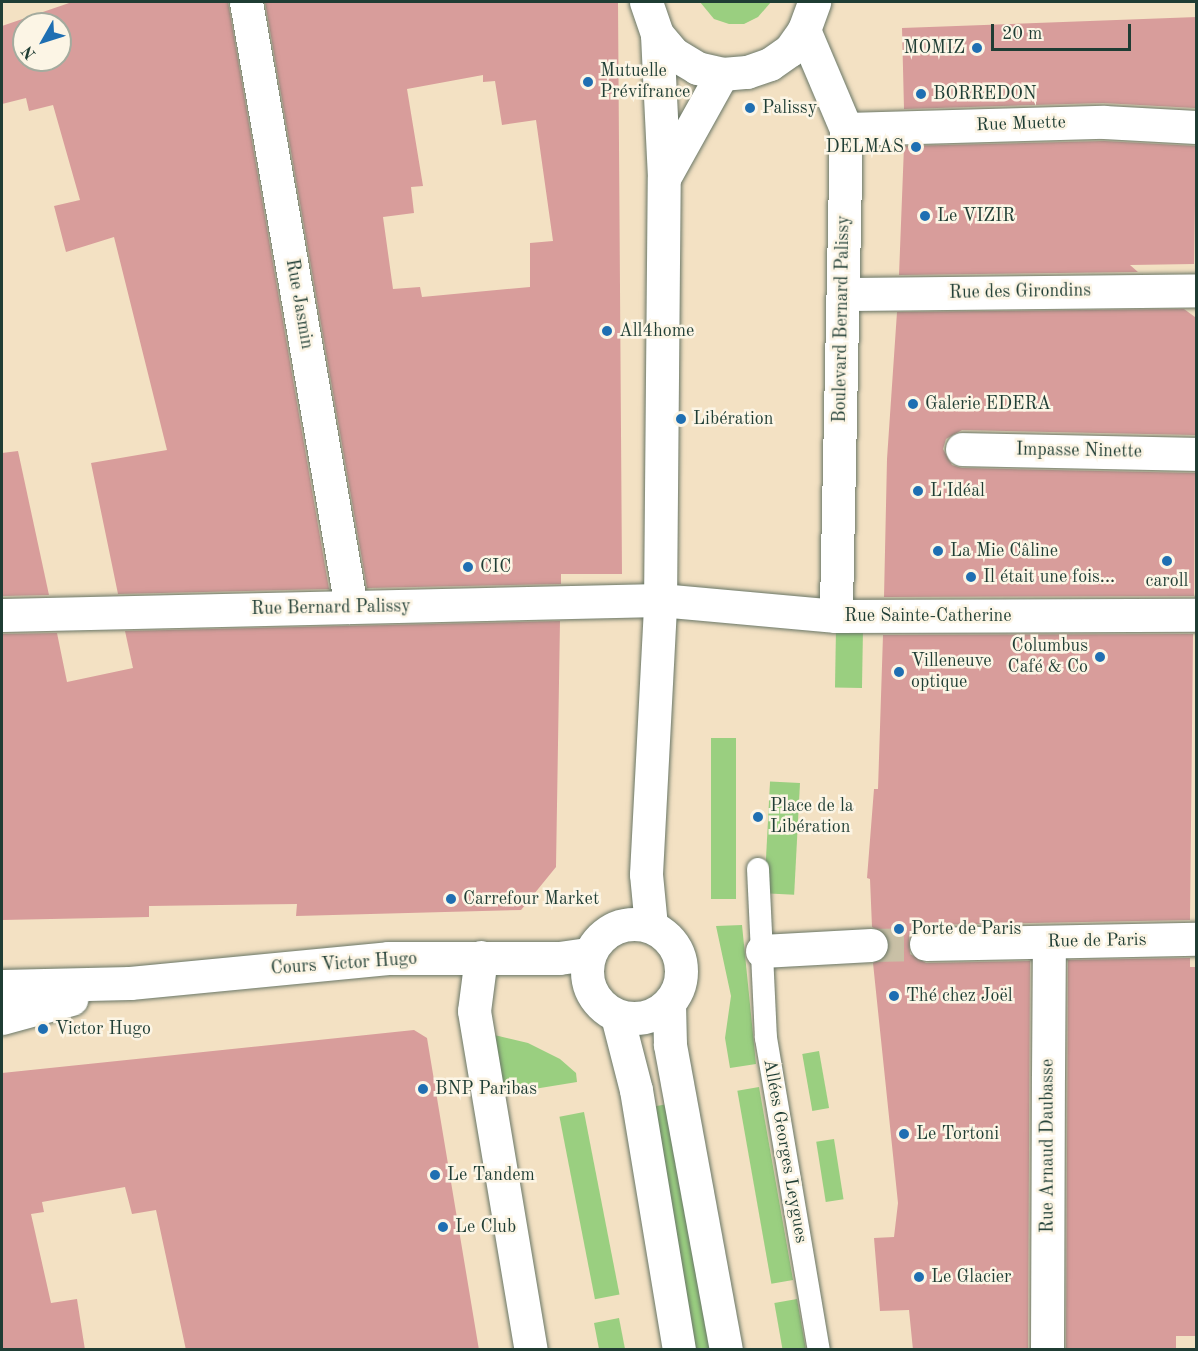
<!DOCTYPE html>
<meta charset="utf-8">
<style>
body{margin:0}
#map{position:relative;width:1198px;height:1351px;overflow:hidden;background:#f3e1c3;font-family:"Old Standard TT",serif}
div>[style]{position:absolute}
.green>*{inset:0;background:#9acf80;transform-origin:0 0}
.building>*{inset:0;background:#d89d9b}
.pedestrian-tunnel>*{height:33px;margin-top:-16.5px;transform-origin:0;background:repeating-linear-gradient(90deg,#c9c0a6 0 33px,transparent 0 49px)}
.roads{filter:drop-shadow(0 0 2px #697666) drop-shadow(0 0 2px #697666)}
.service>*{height:22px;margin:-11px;padding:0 11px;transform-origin:11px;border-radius:11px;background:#fff}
.pedestrian>*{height:33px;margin:-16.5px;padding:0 16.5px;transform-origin:16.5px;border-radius:16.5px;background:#fff}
.minor>*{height:33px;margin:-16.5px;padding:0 16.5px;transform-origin:16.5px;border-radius:16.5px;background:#fff}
.secondary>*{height:33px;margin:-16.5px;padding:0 16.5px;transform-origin:16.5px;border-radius:16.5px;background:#fff}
.secondary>.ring{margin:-16.5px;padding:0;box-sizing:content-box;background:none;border:33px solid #fff;border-radius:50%}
.dots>*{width:16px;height:16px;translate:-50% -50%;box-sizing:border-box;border:3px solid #fcf5e5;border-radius:50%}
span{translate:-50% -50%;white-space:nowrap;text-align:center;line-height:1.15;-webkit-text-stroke:5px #fcf5e5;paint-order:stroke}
.poi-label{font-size:18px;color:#1f3d34}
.right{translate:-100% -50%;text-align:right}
.left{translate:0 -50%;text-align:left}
.street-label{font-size:18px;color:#1f3d34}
.frame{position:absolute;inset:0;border:3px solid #1f3d34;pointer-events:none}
.north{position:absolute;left:12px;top:12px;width:60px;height:60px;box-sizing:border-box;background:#fcf5e5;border:2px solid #a4ab9e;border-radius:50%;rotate:231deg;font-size:16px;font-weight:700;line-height:24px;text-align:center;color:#1f3d34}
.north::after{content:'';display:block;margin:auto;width:21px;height:27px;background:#1f6fb2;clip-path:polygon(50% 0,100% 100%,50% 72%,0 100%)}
.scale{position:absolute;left:991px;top:24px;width:140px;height:27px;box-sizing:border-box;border:3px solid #1f3d34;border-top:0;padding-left:8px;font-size:18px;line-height:21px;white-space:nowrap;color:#1f3d34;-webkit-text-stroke:4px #fcf5e5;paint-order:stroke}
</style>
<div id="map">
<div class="green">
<i style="clip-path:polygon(700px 2px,771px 2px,758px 17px,744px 24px,729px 24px,714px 19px)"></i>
<i style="left:863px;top:629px;width:59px;height:27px;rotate:91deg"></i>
<i style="left:736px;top:738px;width:161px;height:25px;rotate:90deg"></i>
<i style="left:800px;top:783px;width:112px;height:30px;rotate:93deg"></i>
<i style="clip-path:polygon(742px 925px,756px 1064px,730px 1068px,725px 1038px,731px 996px,716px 926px)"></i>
<i style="clip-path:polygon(490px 1034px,528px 1043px,560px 1059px,576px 1073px,577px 1082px,503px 1094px)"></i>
<i style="left:819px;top:1051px;width:58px;height:17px;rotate:80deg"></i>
<i style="left:759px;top:1087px;width:196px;height:22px;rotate:80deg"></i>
<i style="left:668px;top:1104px;width:249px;height:16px;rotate:80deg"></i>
<i style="left:584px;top:1112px;width:186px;height:25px;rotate:79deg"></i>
<i style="left:834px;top:1139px;width:61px;height:18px;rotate:81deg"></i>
<i style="left:797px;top:1299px;width:51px;height:23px;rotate:80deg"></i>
<i style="clip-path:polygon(619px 1318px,625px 1349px,599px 1349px,594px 1323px)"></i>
</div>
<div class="building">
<i style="clip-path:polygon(evenodd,72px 2px,228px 2px,329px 589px,118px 594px,91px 463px,167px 450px,114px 237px,66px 252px,54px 206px,80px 200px,53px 105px,29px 111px,26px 98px,2px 104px,2px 26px,72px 2px,24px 24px,60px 24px,60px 60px,24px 60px,24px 24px)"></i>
<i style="clip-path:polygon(evenodd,265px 2px,618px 2px,622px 574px,561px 574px,561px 584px,367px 588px,265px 2px,483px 75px,483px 82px,495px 81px,502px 125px,536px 120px,553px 241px,530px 243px,530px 287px,422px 297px,420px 287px,393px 289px,383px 217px,414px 213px,411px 187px,423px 186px,407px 89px,483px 75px)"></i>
<i style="clip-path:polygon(1197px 17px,1195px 108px,1103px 103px,904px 109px,902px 28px)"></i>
<i style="clip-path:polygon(1104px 141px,1196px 146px,1194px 264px,1130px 265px,1138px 272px,899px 275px,904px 146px)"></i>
<i style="clip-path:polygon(1184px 309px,1195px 317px,1195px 435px,962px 430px,946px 439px,943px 449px,952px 465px,962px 468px,1195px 473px,1194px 596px,884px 597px,887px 459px,897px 312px)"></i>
<i style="clip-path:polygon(18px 451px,49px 595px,2px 596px,2px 453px)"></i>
<i style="clip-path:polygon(560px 621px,556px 867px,521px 910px,296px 916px,297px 904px,149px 906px,149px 917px,2px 920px,2px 634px,57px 633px,67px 682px,133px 668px,125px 631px)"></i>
<i style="clip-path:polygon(1193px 634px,1190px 920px,926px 925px,909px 935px,910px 954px,926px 963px,1030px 961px,1028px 1350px,913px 1350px,909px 1310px,880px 1311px,874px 1238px,894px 1237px,898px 1203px,873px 963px,887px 954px,890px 943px,886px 934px,872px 927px,870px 879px,867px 878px,874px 789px,878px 789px,883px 635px)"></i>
<i style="clip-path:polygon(1190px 958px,1190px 967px,1197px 967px,1197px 1336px,1176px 1336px,1176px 1350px,1066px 1350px,1068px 960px)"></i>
<i style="clip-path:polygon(414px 1030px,427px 1038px,479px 1350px,186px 1350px,156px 1210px,132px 1214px,125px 1187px,42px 1202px,44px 1212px,31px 1214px,51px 1303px,77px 1299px,85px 1350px,2px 1350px,2px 1073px)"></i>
</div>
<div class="pedestrian-tunnel">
<i style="left:871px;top:945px;width:55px;rotate:-1deg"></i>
</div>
<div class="roads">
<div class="service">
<i style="left:758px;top:869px;width:169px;rotate:87.3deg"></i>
<i style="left:766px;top:1038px;width:316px;rotate:80.4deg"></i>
</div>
<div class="pedestrian">
<i style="left:846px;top:129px;width:258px;rotate:-1.6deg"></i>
<i style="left:1104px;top:122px;width:92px;rotate:3.1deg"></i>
<i style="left:962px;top:449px;width:234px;rotate:1.2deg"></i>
<i style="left:926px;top:944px;width:270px;rotate:-1.1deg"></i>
<i style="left:762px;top:951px;width:109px;rotate:-3.2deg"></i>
<i style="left:1048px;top:1075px;width:132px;rotate:-89.6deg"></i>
</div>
<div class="minor">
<i style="left:246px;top:2px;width:614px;rotate:80.15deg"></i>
<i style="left:804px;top:30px;width:108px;rotate:67deg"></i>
<i style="left:846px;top:129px;width:487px;rotate:91.2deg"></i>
<i style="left:843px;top:294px;width:353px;rotate:-0.6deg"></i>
<i style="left:2px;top:615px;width:658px;rotate:-1.31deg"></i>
<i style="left:660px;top:600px;width:177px;rotate:5.2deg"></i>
<i style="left:836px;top:616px;width:360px;rotate:-0.2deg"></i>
<i style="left:481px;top:957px;width:54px;rotate:97.4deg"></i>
<i style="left:474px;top:1011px;width:344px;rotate:80.5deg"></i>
<i style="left:1047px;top:1350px;width:275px;rotate:-89.8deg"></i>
</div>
<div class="secondary">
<i style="left:646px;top:2px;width:34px;rotate:71deg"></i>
<i style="left:657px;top:34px;width:26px;rotate:50deg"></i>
<i style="left:674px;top:54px;width:27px;rotate:31deg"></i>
<i style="left:697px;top:68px;width:26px;rotate:13deg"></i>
<i style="left:722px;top:74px;width:25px;rotate:-5deg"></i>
<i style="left:747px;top:72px;width:24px;rotate:-19deg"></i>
<i style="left:770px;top:64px;width:24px;rotate:-35deg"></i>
<i style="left:790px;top:50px;width:24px;rotate:-55deg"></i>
<i style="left:804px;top:30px;width:30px;rotate:-70deg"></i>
<i style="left:664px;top:178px;width:119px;rotate:-60.9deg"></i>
<i class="ring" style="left:587px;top:924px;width:61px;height:61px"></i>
<i style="left:651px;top:926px;width:52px;rotate:-95.5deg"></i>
<i style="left:646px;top:874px;width:267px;rotate:-87deg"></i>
<i style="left:660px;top:607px;width:429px;rotate:-89.5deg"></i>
<i style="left:664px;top:178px;width:144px;rotate:-92.8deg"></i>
<i style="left:2px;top:986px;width:128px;rotate:-1.3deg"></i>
<i style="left:130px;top:983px;width:259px;rotate:-5.5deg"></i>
<i style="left:388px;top:958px;width:171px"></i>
<i style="left:559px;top:958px;width:30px;rotate:-8deg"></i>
<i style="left:669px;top:1004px;width:41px;rotate:88.6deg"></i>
<i style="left:670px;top:1045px;width:310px;rotate:79.6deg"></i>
<i style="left:617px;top:1016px;width:76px;rotate:75.6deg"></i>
<i style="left:636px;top:1090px;width:264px;rotate:80.6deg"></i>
<i style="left:2px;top:1018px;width:72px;rotate:-15.4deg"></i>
</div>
</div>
<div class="dots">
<i style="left:977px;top:48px;background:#1f6fb2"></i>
<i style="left:588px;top:82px;background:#1f6fb2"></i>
<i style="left:921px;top:94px;background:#1f6fb2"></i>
<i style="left:750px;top:108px;background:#1f6fb2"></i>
<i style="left:916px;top:147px;background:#1f6fb2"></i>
<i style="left:925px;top:216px;background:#1f6fb2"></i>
<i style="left:607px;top:331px;background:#1f6fb2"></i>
<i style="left:913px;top:404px;background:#1f6fb2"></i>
<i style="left:681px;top:419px;background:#1f6fb2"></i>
<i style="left:918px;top:491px;background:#1f6fb2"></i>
<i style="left:938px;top:551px;background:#1f6fb2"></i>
<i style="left:1167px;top:561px;background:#1f6fb2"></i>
<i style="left:468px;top:567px;background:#1f6fb2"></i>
<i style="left:971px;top:577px;background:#1f6fb2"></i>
<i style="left:1100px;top:657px;background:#1f6fb2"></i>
<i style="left:899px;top:672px;background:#1f6fb2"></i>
<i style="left:758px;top:817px;background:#1f6fb2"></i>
<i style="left:451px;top:899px;background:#1f6fb2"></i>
<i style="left:899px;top:929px;background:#1f6fb2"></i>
<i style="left:894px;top:996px;background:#1f6fb2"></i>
<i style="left:43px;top:1029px;background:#1f6fb2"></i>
<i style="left:423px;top:1089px;background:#1f6fb2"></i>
<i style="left:904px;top:1134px;background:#1f6fb2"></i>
<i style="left:435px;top:1175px;background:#1f6fb2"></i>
<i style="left:443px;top:1227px;background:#1f6fb2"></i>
<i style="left:919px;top:1277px;background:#1f6fb2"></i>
</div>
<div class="poi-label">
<span class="right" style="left:965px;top:48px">MOMIZ</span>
<span class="left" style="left:600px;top:82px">Mutuelle<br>Prévifrance</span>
<span class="left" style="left:933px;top:94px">BORREDON</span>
<span class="left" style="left:762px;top:108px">Palissy</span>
<span class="right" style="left:904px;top:147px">DELMAS</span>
<span class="left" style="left:937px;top:216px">Le VIZIR</span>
<span class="left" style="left:619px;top:331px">All4home</span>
<span class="left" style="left:925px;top:404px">Galerie EDERA</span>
<span class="left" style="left:693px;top:419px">Libération</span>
<span class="left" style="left:930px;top:491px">L'Idéal</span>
<span class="left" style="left:950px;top:551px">La Mie Câline</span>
<span class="left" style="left:480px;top:567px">CIC</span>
<span class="left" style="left:983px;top:577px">Il était une fois...</span>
<span style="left:1167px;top:581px">caroll</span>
<span class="right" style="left:1088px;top:657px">Columbus<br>Café &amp; Co</span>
<span class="left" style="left:911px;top:672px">Villeneuve<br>optique</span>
<span class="left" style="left:770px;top:817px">Place de la<br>Libération</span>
<span class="left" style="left:463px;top:899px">Carrefour Market</span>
<span class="left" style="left:911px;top:929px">Porte de Paris</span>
<span class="left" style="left:906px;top:996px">Thé chez Joël</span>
<span class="left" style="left:55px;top:1029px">Victor Hugo</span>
<span class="left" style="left:435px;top:1089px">BNP Paribas</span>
<span class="left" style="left:916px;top:1134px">Le Tortoni</span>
<span class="left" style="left:447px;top:1175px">Le Tandem</span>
<span class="left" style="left:455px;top:1227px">Le Club</span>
<span class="left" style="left:931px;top:1277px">Le Glacier</span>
</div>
<div class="street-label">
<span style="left:1021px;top:124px;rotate:-2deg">Rue Muette</span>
<span style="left:1020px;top:292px;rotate:-1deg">Rue des Girondins</span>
<span style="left:299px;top:304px;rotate:80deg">Rue Jasmin</span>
<span style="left:842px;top:319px;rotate:-89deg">Boulevard Bernard Palissy</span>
<span style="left:1079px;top:451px;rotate:1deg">Impasse Ninette</span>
<span style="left:331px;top:608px;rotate:-1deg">Rue Bernard Palissy</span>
<span style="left:928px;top:616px">Rue Sainte-Catherine</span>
<span style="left:1097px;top:941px;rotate:-1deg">Rue de Paris</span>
<span style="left:344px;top:964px;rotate:-4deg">Cours Victor Hugo</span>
<span style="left:1048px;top:1146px;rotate:-90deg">Rue Arnaud Daubasse</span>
<span style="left:785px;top:1151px;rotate:80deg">Allées Georges Leygues</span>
</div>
<div class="frame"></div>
<div class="north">N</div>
<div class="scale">20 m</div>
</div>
